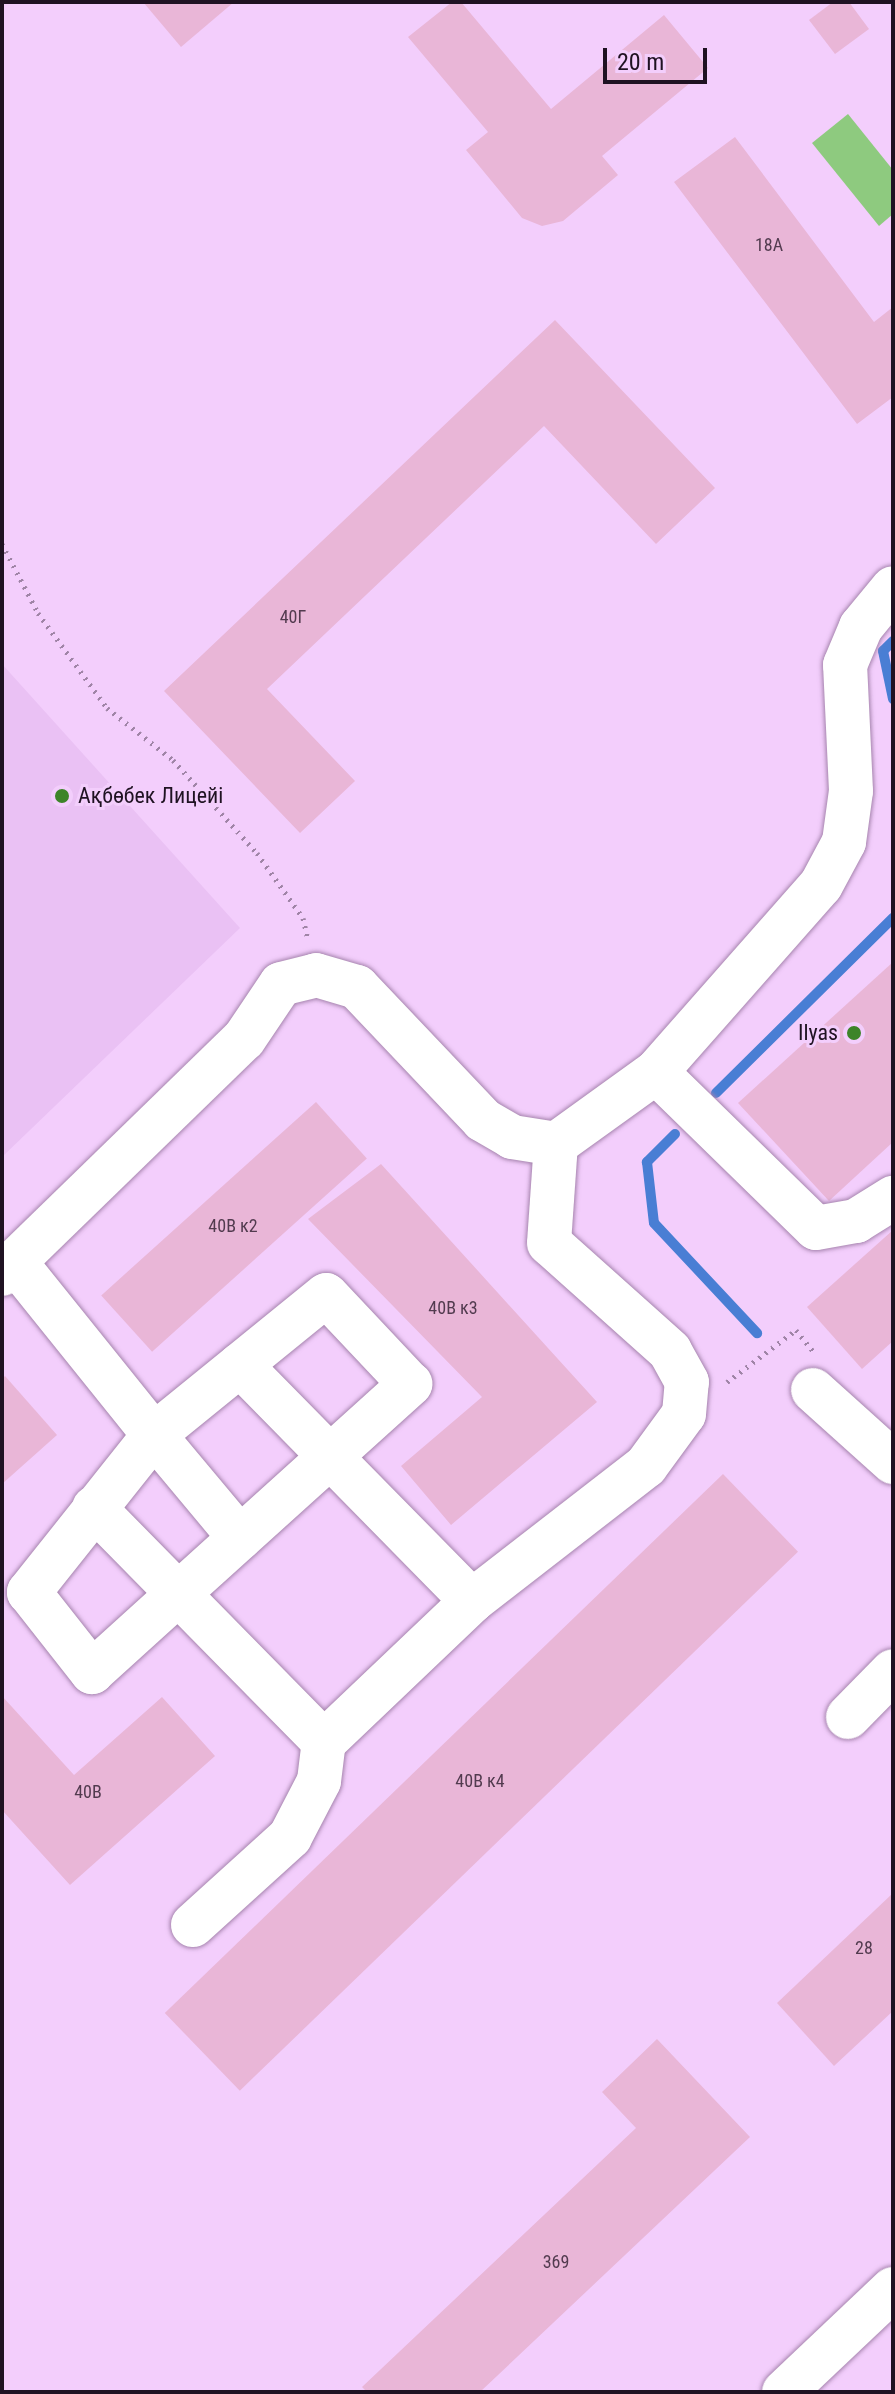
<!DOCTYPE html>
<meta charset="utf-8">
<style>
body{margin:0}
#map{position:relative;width:895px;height:2394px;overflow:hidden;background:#f3cefc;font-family:"Roboto Condensed",sans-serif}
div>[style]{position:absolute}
.built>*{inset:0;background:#eac1f4}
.green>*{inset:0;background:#8eca7f}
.stream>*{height:10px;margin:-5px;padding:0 5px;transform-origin:5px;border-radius:5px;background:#497ed4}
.building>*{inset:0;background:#e9b6d7;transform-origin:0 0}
.path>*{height:5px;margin-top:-2.5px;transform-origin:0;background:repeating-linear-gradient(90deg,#9f84a6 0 2px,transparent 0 8px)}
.roads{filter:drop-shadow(0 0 2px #a684ae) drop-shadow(0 0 2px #a684ae)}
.minor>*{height:44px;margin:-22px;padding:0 22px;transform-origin:22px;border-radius:22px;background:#fff}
.dots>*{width:22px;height:22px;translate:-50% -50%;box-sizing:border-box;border:4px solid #f3cefc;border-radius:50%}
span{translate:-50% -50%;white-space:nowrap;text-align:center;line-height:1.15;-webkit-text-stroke:6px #f3cefc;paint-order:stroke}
.number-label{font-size:18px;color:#523b4f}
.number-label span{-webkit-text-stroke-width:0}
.poi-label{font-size:22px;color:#1f1222}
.left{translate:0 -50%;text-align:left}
.right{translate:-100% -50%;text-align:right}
.frame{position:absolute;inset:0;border:4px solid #1f1222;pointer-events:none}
.scale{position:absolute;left:603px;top:48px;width:104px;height:36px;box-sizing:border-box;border:4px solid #1f1222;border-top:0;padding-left:10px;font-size:24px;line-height:28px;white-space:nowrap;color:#1f1222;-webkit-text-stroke:6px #f3cefc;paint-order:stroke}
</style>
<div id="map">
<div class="built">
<i style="clip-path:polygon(2px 664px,240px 928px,2px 1157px)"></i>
</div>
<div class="green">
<i style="clip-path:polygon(848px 114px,893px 170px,893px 214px,879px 226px,812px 143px)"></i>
</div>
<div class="stream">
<i style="left:893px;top:641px;width:14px;rotate:135deg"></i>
<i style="left:883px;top:651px;width:49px;rotate:78.2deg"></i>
<i style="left:716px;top:1093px;width:249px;rotate:-44.7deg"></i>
<i style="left:675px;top:1134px;width:40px;rotate:135deg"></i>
<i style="left:647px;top:1162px;width:61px;rotate:83.5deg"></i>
<i style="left:654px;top:1223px;width:151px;rotate:46.9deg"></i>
</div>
<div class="building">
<i style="clip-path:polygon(143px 2px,234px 2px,181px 47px)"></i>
<i style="clip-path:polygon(452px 2px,461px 2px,551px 109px,664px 15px,708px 68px,602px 156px,618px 175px,563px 221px,542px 226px,522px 218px,466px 150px,488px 132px,408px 37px)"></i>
<i style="clip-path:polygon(833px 2px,849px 2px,869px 29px,835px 54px,809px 20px)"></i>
<i style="clip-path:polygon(735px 137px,874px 322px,893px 307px,893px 397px,857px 424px,674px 182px)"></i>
<i style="clip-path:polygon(555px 320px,715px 488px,656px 544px,544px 426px,267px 689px,355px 781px,300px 833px,164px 691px)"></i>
<i style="clip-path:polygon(893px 962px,893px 1142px,829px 1201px,738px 1103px)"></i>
<i style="left:316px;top:1102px;width:76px;height:289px;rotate:48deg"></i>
<i style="clip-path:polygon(381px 1164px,597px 1402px,451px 1525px,401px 1466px,482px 1397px,308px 1219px)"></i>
<i style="clip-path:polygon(893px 1230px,893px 1341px,862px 1369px,807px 1307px)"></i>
<i style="clip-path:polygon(5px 1376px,57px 1435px,2px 1484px,2px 1379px)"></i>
<i style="left:723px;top:1474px;width:108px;height:776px;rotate:46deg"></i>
<i style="clip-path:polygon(2px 1696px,74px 1775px,162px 1697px,215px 1756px,70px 1885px,2px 1810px)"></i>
<i style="clip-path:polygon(893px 1893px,893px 2011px,834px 2066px,777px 2003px)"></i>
<i style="clip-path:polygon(657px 2039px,750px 2137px,480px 2392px,367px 2392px,362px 2387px,636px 2128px,602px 2092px)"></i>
</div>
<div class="path">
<i style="left:2px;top:544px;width:78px;rotate:62.4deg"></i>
<i style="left:38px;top:613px;width:117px;rotate:54deg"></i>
<i style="left:107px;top:708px;width:84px;rotate:38.2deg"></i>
<i style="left:173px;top:760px;width:125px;rotate:47.9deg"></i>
<i style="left:257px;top:853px;width:80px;rotate:54.7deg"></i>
<i style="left:303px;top:918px;width:23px;rotate:77deg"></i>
<i style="left:727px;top:1382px;width:86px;rotate:-37deg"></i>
<i style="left:796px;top:1330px;width:27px;rotate:51deg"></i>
</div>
<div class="roads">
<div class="minor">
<i style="left:656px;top:1072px;width:223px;rotate:44.3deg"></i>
<i style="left:816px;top:1228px;width:41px;rotate:-9.9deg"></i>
<i style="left:856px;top:1221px;width:44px;rotate:-31.9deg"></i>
<i style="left:15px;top:1262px;width:222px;rotate:51.2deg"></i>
<i style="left:154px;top:1435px;width:201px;rotate:128.5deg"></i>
<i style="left:29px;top:1592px;width:102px;rotate:51.8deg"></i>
<i style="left:92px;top:1672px;width:118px;rotate:-42.2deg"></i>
<i style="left:179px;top:1593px;width:312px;rotate:-42.1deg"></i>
<i style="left:410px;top:1384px;width:122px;rotate:-133.3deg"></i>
<i style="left:326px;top:1295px;width:222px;rotate:140.9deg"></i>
<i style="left:154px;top:1435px;width:134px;rotate:50.1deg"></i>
<i style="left:2px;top:1274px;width:337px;rotate:-44.2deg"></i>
<i style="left:244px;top:1039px;width:66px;rotate:-56.1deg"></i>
<i style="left:281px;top:984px;width:36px;rotate:-14deg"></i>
<i style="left:316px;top:975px;width:43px;rotate:16.3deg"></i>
<i style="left:357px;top:987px;width:183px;rotate:46.5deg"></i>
<i style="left:483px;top:1120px;width:34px;rotate:30deg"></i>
<i style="left:512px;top:1137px;width:45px;rotate:9deg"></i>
<i style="left:556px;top:1144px;width:123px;rotate:-35.8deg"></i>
<i style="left:656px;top:1072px;width:249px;rotate:-48.6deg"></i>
<i style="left:821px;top:885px;width:49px;rotate:-61.9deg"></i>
<i style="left:844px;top:842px;width:51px;rotate:-82.2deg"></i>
<i style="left:851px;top:791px;width:126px;rotate:-92.7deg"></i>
<i style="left:845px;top:665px;width:41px;rotate:-67.2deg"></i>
<i style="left:861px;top:627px;width:50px;rotate:-50.6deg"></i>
<i style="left:813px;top:1390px;width:108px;rotate:42deg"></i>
<i style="left:94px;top:1508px;width:328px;rotate:45.5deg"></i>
<i style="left:324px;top:1742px;width:204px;rotate:-43.6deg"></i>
<i style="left:472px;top:1601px;width:331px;rotate:-134.5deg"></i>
<i style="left:472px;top:1601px;width:220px;rotate:-37.8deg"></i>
<i style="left:646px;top:1466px;width:64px;rotate:-53.8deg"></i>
<i style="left:684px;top:1414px;width:32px;rotate:-85deg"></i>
<i style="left:687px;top:1382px;width:35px;rotate:-119deg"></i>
<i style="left:670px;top:1351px;width:162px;rotate:-138.2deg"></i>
<i style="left:549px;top:1243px;width:99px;rotate:-86deg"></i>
<i style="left:848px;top:1717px;width:64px;rotate:-45.6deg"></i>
<i style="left:193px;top:1925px;width:131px;rotate:-42.2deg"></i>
<i style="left:290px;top:1837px;width:63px;rotate:-62.6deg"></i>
<i style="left:319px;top:1781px;width:39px;rotate:-83deg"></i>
<i style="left:784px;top:2392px;width:150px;rotate:-43.4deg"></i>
</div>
</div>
<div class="dots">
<i style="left:62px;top:796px;background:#3d8429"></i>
<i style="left:854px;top:1033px;background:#3d8429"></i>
</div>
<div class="number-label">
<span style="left:769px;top:245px">18А</span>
<span style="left:293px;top:617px">40Г</span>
<span style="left:233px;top:1226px">40В к2</span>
<span style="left:453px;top:1308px">40В к3</span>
<span style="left:480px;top:1781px">40В к4</span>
<span style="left:88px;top:1792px">40В</span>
<span style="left:864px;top:1948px">28</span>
<span style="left:556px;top:2262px">369</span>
</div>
<div class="poi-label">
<span class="left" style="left:78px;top:796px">Ақбөбек Лицейі</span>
<span class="right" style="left:838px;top:1033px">Ilyas</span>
</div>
<div class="frame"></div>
<div class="scale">20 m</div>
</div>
